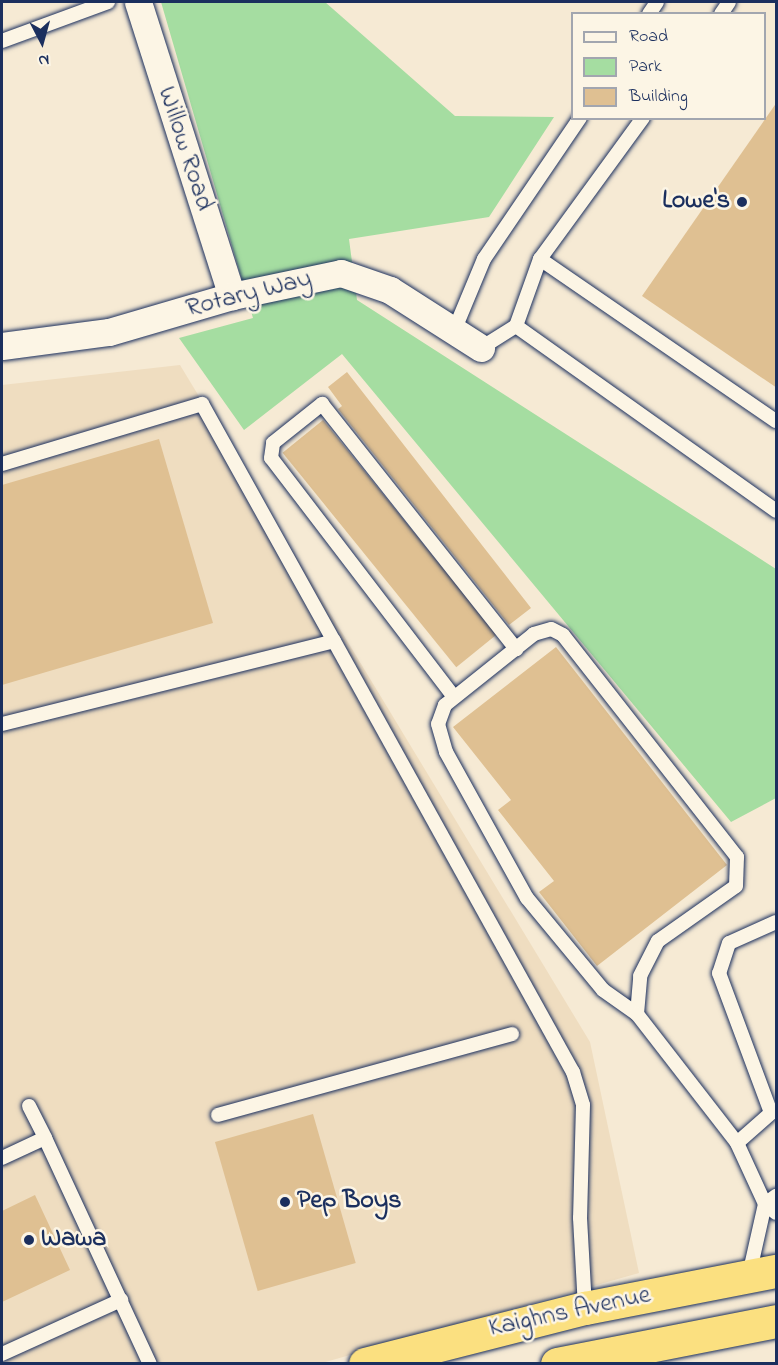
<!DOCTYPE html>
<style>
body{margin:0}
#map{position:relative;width:778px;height:1365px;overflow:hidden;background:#f6ead4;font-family:"Indie Flower",sans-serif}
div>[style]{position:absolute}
.built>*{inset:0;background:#efddc0}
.green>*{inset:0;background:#a5dda1}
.building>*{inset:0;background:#dfc092;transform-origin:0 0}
.roads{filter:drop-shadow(0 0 2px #1b2f5e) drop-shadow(0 0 2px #1b2f5e)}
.service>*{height:14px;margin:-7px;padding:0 7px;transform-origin:7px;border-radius:7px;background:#fcf5e5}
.minor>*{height:27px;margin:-13.5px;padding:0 13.5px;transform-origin:13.5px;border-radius:13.5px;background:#fcf5e5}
.trunk>*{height:33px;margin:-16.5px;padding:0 16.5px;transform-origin:16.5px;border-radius:16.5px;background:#fbe080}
.dots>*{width:16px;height:16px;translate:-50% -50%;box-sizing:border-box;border:3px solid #fcf5e5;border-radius:50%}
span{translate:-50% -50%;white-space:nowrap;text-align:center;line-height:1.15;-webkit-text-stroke:5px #fcf5e5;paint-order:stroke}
.street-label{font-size:26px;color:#1b2f5e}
.poi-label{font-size:26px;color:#1b2f5e;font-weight:700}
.right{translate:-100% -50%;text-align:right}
.left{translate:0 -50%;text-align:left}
.frame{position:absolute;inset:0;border:3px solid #1b2f5e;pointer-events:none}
.legend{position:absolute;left:571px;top:12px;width:195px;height:108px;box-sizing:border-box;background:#fcf5e5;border:2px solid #a2a6af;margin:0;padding:8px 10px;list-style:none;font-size:18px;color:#1b2f5e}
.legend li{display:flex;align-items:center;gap:12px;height:30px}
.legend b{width:30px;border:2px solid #a2a6af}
.north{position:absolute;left:12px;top:12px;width:60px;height:60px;-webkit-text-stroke:4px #fcf5e5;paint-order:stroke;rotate:174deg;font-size:16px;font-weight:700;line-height:24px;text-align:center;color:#1b2f5e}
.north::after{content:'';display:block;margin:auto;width:21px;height:27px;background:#1b2f5e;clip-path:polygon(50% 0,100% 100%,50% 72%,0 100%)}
</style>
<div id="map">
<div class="built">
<i style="clip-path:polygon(180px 365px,590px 1042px,639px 1273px,322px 1363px,2px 1363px,2px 385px)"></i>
</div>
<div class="green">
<i style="clip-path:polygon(161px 2px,325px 2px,455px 116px,554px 117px,489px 217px,349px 239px,357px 300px,776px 569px,776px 798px,731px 822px,342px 354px,244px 430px,179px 338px,253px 318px)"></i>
</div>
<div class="building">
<i style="clip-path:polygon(777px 102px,777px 388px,642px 296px)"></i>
<i style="clip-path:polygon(347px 372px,531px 608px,509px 625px,338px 409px,342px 406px,328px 387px)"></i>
<i style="left:323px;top:420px;width:276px;height:52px;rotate:51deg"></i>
<i style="clip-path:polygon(159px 439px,213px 623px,2px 685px,2px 485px)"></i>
<i style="clip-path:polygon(556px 647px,727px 865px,597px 966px,539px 892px,554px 881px,498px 810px,511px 800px,453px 727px)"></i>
<i style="left:313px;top:1114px;width:155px;height:102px;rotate:74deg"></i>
<i style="clip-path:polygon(35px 1195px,70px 1270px,2px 1302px,2px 1211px)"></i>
</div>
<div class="roads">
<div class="service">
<i style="left:649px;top:14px;width:14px;rotate:-56deg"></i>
<i style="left:721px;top:14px;width:14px;rotate:-56deg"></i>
<i style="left:2px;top:41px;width:113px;rotate:-20.2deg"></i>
<i style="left:540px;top:259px;width:286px;rotate:34.5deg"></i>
<i style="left:516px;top:326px;width:71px;rotate:-70.3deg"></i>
<i style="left:540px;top:259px;width:175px;rotate:-53.9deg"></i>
<i style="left:454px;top:331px;width:78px;rotate:-67.4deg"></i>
<i style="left:484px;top:259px;width:171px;rotate:-55.8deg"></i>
<i style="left:481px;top:348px;width:41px;rotate:-32.2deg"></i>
<i style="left:516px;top:326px;width:319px;rotate:35.4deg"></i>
<i style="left:2px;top:464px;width:209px;rotate:-16.7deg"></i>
<i style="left:202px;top:404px;width:271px;rotate:60.9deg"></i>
<i style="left:454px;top:697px;width:301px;rotate:-127.4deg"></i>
<i style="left:271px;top:458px;width:15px;rotate:-82deg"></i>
<i style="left:273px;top:443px;width:63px;rotate:-38.5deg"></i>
<i style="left:322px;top:404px;width:313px;rotate:51.6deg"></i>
<i style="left:2px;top:724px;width:342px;rotate:-14deg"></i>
<i style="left:334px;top:641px;width:493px;rotate:61deg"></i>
<i style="left:573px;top:1072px;width:34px;rotate:73deg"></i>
<i style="left:583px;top:1105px;width:113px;rotate:91.5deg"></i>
<i style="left:580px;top:1218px;width:90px;rotate:86.8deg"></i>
<i style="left:776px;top:922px;width:51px;rotate:155.9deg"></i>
<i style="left:729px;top:943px;width:32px;rotate:108deg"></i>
<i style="left:719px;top:973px;width:149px;rotate:69.6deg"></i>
<i style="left:771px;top:1113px;width:45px;rotate:138.6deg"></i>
<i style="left:737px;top:1143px;width:67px;rotate:65.3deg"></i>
<i style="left:765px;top:1204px;width:14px;rotate:-36deg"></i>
<i style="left:637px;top:1014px;width:38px;rotate:-85deg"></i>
<i style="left:640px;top:976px;width:39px;rotate:-63deg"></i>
<i style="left:658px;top:941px;width:95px;rotate:-35.2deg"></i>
<i style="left:736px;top:886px;width:29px;rotate:-88deg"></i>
<i style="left:737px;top:857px;width:282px;rotate:-128.1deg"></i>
<i style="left:563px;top:635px;width:13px;rotate:-153deg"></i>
<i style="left:551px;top:629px;width:18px;rotate:164deg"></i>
<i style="left:534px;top:634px;width:114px;rotate:141.4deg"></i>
<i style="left:445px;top:705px;width:20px;rotate:110deg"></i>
<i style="left:438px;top:724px;width:29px;rotate:74deg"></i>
<i style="left:446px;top:752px;width:167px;rotate:61deg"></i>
<i style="left:527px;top:898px;width:119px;rotate:50.4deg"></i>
<i style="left:603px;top:990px;width:42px;rotate:35.2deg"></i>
<i style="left:637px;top:1014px;width:163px;rotate:52.2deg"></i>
<i style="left:29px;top:1106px;width:36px;rotate:63deg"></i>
<i style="left:218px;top:1115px;width:305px;rotate:-15.4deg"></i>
<i style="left:2px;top:1158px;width:47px;rotate:-24.9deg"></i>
<i style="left:45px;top:1138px;width:249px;rotate:65.1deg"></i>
<i style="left:749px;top:1275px;width:73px;rotate:-77.3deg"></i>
<i style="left:765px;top:1204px;width:14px;rotate:39deg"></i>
<i style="left:2px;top:1354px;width:131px;rotate:-24.4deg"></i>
</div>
<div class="minor">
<i style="left:138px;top:2px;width:309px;rotate:72.3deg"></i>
<i style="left:2px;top:346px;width:108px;rotate:-7.5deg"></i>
<i style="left:109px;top:332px;width:128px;rotate:-16.3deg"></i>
<i style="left:232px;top:296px;width:111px;rotate:-11.9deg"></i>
<i style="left:341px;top:273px;width:52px;rotate:19.1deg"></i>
<i style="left:390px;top:290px;width:108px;rotate:32.5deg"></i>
</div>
<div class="trunk">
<i style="left:365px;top:1364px;width:227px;rotate:-14.3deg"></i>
<i style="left:585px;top:1308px;width:195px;rotate:-11deg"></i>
<i style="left:557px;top:1364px;width:223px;rotate:-11.1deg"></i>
</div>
</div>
<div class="dots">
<i style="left:742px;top:202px;background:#1b2f5e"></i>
<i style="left:285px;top:1202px;background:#1b2f5e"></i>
<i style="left:29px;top:1240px;background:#1b2f5e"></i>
</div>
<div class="street-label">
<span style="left:184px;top:149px;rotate:72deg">Willow Road</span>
<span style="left:249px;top:295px;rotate:-14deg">Rotary Way</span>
<span style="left:570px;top:1313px;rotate:-12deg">Kaighns Avenue</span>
</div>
<div class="poi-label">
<span class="right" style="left:730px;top:202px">Lowe's</span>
<span class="left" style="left:297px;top:1202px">Pep Boys</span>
<span class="left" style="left:41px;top:1240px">Wawa</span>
</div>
<div class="frame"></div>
<ul class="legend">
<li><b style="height:8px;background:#fcf5e5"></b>Road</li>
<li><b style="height:16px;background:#a5dda1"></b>Park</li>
<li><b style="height:16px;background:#dfc092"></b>Building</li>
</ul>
<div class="north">N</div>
</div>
